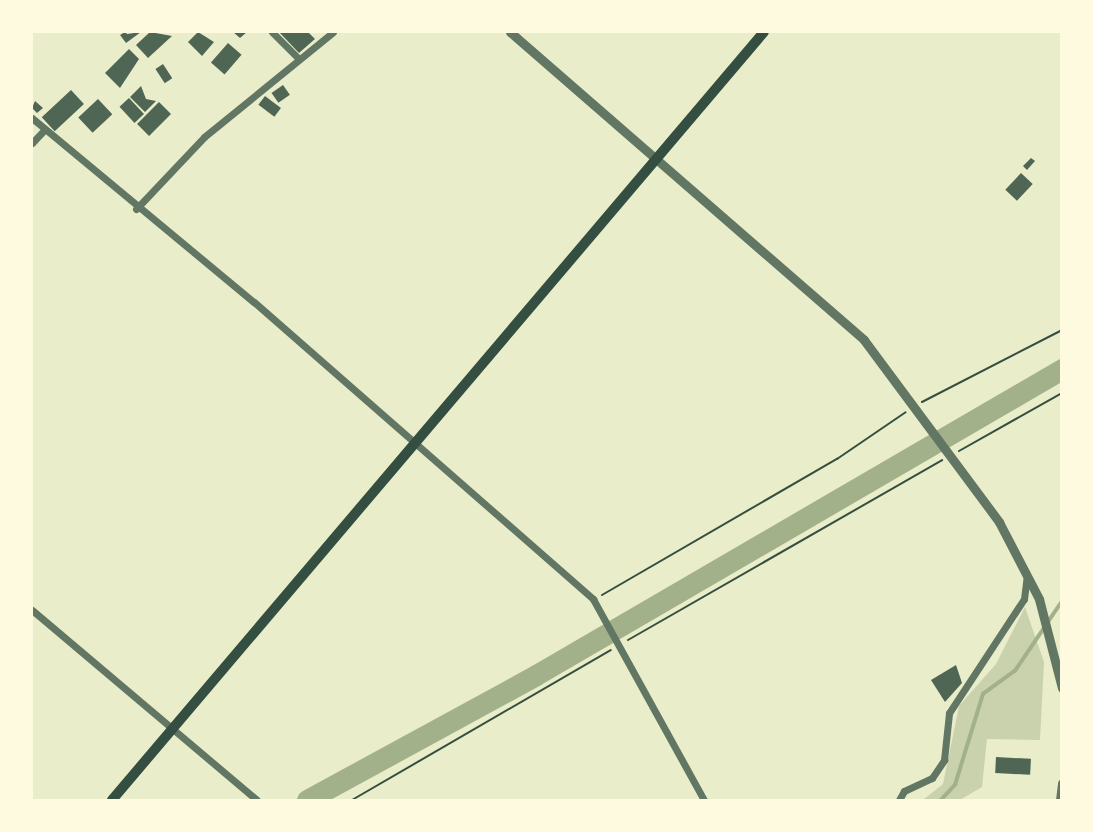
<!DOCTYPE html>
<style>
body{margin:0}
#map{position:relative;width:1093px;height:832px;overflow:hidden;background:#e9edc9;font-family:Manrope,sans-serif}
div>[style]{position:absolute}
.green>*{inset:0;background:#cad2ad}
.stream>*{height:3.5px;margin:-1.75px;padding:0 1.75px;transform-origin:1.75px;border-radius:1.75px;background:#a3b18a}
.river>*{height:21px;margin:-10.5px;padding:0 10.5px;transform-origin:10.5px;border-radius:10.5px;background:#a3b18a}
.building>*{inset:0;background:#4f6655;transform-origin:0 0}
.path>*{height:2px;margin:-1px;padding:0 1px;transform-origin:1px;border-radius:1px;background:#344e41}
.minor>*{height:7px;margin:-3.5px;padding:0 3.5px;transform-origin:3.5px;border-radius:3.5px;background:#617663}
.tertiary>*{height:9px;margin:-4.5px;padding:0 4.5px;transform-origin:4.5px;border-radius:4.5px;background:#617663}
.primary>*{height:10px;margin:-5px;padding:0 5px;transform-origin:5px;border-radius:5px;background:#344e41}
span{translate:-50% -50%;white-space:nowrap;text-align:center;line-height:1.15;-webkit-text-stroke:5px #fefae0;paint-order:stroke}
.frame{position:absolute;inset:0;border:33px solid #fefae0;pointer-events:none}
</style>
<div id="map">
<div class="green">
<i style="clip-path:polygon(1025px 607px,1044px 662px,1040px 740px,987px 739px,982px 787px,960px 800px,923px 800px,943px 784px,959px 706px,996px 664px)"></i>
</div>
<div class="stream">
<i style="left:1048px;top:622px;width:25px;rotate:-56deg"></i>
<i style="left:941px;top:800px;width:21px;rotate:-47deg"></i>
<i style="left:955px;top:785px;width:95px;rotate:-72.9deg"></i>
<i style="left:983px;top:694px;width:39px;rotate:-36deg"></i>
<i style="left:1015px;top:671px;width:52px;rotate:-56deg"></i>
</div>
<div class="river">
<i style="left:307px;top:800px;width:261px;rotate:-28.6deg"></i>
<i style="left:536px;top:675px;width:609px;rotate:-30.19deg"></i>
</div>
<div class="building">
<i style="clip-path:polygon(125px 32px,127px 34px,141px 32px,126px 43px,120px 35px)"></i>
<i style="clip-path:polygon(150px 32px,172px 36px,148px 58px,136px 45px)"></i>
<i style="clip-path:polygon(198px 32px,214px 42px,202px 56px,188px 42px)"></i>
<i style="clip-path:polygon(233px 32px,247px 32px,240px 38px)"></i>
<i style="clip-path:polygon(279px 32px,308px 32px,315px 39px,299px 53px)"></i>
<i style="left:228px;top:43px;width:18px;height:26px;rotate:41deg"></i>
<i style="clip-path:polygon(129px 49px,139px 59px,120px 88px,105px 73px)"></i>
<i style="left:163px;top:64px;width:17px;height:9px;rotate:57deg"></i>
<i style="left:283px;top:85px;width:12px;height:14px;rotate:55deg"></i>
<i style="clip-path:polygon(141px 86px,146px 99px,156px 101px,145px 112px,130px 97px)"></i>
<i style="left:71px;top:90px;width:19px;height:40px;rotate:47deg"></i>
<i style="left:265px;top:96px;width:20px;height:11px;rotate:37deg"></i>
<i style="left:129px;top:98px;width:22px;height:13px;rotate:47deg"></i>
<i style="left:98px;top:99px;width:21px;height:27px;rotate:47deg"></i>
<i style="clip-path:polygon(35px 101px,43px 108px,37px 113px,32px 108px)"></i>
<i style="left:159px;top:102px;width:17px;height:31px;rotate:45deg"></i>
<i style="clip-path:polygon(1031px 158px,1035px 161px,1027px 170px,1023px 166px)"></i>
<i style="left:1021px;top:173px;width:16px;height:23px;rotate:43deg"></i>
<i style="clip-path:polygon(956px 665px,962px 683px,945px 702px,931px 680px)"></i>
<i style="left:996px;top:757px;width:35px;height:16px;rotate:3deg"></i>
</div>
<div class="path">
<i style="left:922px;top:402px;width:157px;rotate:-27.2deg"></i>
<i style="left:959px;top:451px;width:118px;rotate:-29.4deg"></i>
<i style="left:602px;top:595px;width:272px;rotate:-30.1deg"></i>
<i style="left:837px;top:459px;width:83px;rotate:-34.3deg"></i>
<i style="left:628px;top:640px;width:362px;rotate:-29.8deg"></i>
<i style="left:352px;top:800px;width:299px;rotate:-30.1deg"></i>
</div>
<div class="minor">
<i style="left:272px;top:32px;width:38px;rotate:45deg"></i>
<i style="left:32px;top:118px;width:288px;rotate:39.7deg"></i>
<i style="left:254px;top:302px;width:451px;rotate:41.2deg"></i>
<i style="left:593px;top:599px;width:230px;rotate:61.1deg"></i>
<i style="left:32px;top:143px;width:18px;rotate:-47deg"></i>
<i style="left:136px;top:209px;width:99px;rotate:-46.6deg"></i>
<i style="left:204px;top:137px;width:166px;rotate:-39.1deg"></i>
<i style="left:32px;top:610px;width:294px;rotate:40.2deg"></i>
<i style="left:899px;top:800px;width:10px;rotate:-61deg"></i>
<i style="left:904px;top:791px;width:31px;rotate:-25deg"></i>
<i style="left:932px;top:778px;width:22px;rotate:-56deg"></i>
<i style="left:944px;top:760px;width:47px;rotate:-83.9deg"></i>
<i style="left:949px;top:713px;width:136px;rotate:-56.7deg"></i>
<i style="left:1024px;top:599px;width:23px;rotate:-83deg"></i>
</div>
<div class="tertiary">
<i style="left:510px;top:32px;width:469px;rotate:41deg"></i>
<i style="left:864px;top:340px;width:227px;rotate:53.4deg"></i>
<i style="left:999px;top:522px;width:87px;rotate:62.5deg"></i>
<i style="left:1039px;top:599px;width:92px;rotate:75.5deg"></i>
<i style="left:1060px;top:800px;width:17px;rotate:-83deg"></i>
</div>
<div class="primary">
<i style="left:112px;top:800px;width:1007px;rotate:-49.67deg"></i>
</div>
<div class="frame"></div>
</div>
